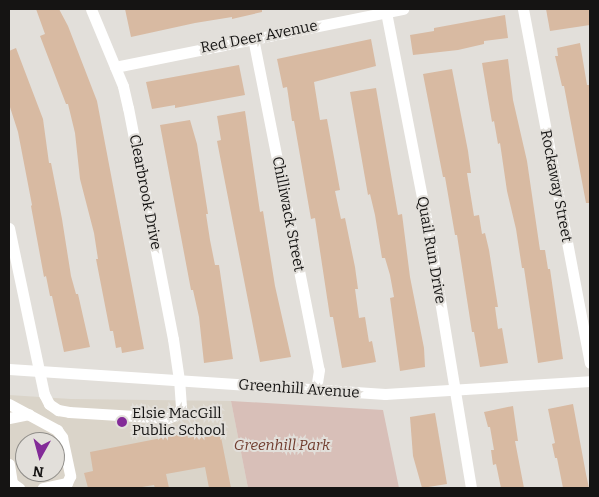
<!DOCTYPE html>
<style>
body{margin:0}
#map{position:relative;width:599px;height:497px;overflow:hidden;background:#e2dfda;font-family:Bitter,serif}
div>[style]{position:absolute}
.built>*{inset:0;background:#dad4c9}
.green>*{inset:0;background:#d8bfb8}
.building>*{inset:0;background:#d8baa2}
.minor>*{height:11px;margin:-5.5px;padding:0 5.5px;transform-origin:5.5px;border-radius:5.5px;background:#fff}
.dots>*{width:14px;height:14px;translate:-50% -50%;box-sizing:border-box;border:2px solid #e2dfda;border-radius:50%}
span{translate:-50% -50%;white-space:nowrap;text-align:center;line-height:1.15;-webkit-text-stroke:4px #e2dfda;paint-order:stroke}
.street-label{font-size:15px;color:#151413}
.poi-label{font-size:15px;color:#151413}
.left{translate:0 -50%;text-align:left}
.park-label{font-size:15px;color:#713d2f;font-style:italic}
.frame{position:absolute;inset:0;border:10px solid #151413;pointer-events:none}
.north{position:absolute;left:15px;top:432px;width:50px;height:50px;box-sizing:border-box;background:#e2dfda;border:1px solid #908e8a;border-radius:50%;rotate:187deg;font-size:14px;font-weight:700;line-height:20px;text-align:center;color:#151413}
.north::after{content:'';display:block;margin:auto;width:18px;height:22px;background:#832b98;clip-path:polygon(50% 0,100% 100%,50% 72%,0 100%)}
</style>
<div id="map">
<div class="built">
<i style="clip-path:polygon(evenodd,9px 395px,71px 399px,231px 401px,248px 488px,9px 488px,9px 395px,25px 442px,55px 442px,55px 472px,25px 472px,25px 442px)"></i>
</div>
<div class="green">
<i style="clip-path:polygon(231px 401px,383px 410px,399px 488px,248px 488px)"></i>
</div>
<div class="building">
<i style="clip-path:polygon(36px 9px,59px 9px,68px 26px,97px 101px,144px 349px,122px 353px,121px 347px,116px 348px,113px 331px,110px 331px,96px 259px,98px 259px,94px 233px,80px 179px,75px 133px,68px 104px,66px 104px,40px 36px,45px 34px)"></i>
<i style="clip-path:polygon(125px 9px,262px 9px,262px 12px,232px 19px,232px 17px,195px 23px,131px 37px)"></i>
<i style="clip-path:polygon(546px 9px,589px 9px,590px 25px,550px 31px)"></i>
<i style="clip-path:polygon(505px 15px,508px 38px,484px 41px,484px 44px,458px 50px,413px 55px,410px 35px,434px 31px,434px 28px)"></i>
<i style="clip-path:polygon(371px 39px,376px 66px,314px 82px,320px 120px,327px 119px,340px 190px,335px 191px,341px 219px,345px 218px,355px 267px,358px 289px,355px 289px,359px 318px,365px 317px,369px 342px,372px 341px,376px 362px,342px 368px,333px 317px,330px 317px,315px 218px,311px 219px,294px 121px,292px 121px,287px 87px,283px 88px,277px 59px)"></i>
<i style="clip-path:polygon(580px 43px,587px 85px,589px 85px,590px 90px,590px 203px,586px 203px,564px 86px,562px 86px,555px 56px,558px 56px,557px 48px)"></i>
<i style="clip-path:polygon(16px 48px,43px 119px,49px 163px,51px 163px,62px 219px,71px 276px,76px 294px,78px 294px,90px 347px,64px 352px,52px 296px,50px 296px,46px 276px,44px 277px,31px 206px,32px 205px,18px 132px,9px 104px,9px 51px)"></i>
<i style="clip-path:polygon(508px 59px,513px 100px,527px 161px,540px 250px,545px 250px,548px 269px,550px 269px,563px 359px,538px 363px,524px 268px,522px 268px,516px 229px,507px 191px,500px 143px,498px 144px,494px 121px,492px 122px,482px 63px)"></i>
<i style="clip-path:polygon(239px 65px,245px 95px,175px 108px,175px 105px,152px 109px,146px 82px)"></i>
<i style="clip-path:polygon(452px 69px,468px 151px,471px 173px,467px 173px,474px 216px,479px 215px,482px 234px,485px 233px,489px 250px,498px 307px,495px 307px,498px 329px,502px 328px,508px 363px,480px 367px,474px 332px,472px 332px,457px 235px,455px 235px,445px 177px,443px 177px,423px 74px)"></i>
<i style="clip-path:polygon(376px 88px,398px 215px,402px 214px,410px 277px,424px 348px,425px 367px,400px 371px,390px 298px,394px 297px,390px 275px,385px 258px,382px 258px,375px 215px,370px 194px,368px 195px,350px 92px)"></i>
<i style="clip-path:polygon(245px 111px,260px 212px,263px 211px,275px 286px,291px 357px,260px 362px,217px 141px,221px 140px,217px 116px)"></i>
<i style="clip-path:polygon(190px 120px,197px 144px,208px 214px,206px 214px,210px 240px,215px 265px,219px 265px,233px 359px,204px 363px,199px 317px,193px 290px,191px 290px,160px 125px)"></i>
<i style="clip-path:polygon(573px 404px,586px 474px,589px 488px,563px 488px,557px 458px,555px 458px,552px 444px,555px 443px,548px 409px)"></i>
<i style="clip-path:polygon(513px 406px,518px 441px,515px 441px,524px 488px,501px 488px,496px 464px,493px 465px,491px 450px,494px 450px,490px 427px,488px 427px,484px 412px)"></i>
<i style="clip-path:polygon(435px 413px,447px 484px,422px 488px,413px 456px,410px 417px)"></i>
<i style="clip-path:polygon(220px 432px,231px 488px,209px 488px,205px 467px,166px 474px,169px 488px,155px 488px,154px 485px,136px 488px,88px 488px,84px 473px,93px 471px,90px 452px,187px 433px,188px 438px)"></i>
</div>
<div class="minor">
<i style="left:523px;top:9px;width:360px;rotate:79.3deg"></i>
<i style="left:386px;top:12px;width:226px;rotate:79deg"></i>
<i style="left:429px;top:234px;width:257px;rotate:80.6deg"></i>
<i style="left:253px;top:38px;width:338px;rotate:78.8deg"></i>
<i style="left:319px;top:370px;width:20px;rotate:99deg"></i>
<i style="left:115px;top:67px;width:294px;rotate:-11.4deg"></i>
<i style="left:9px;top:228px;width:170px;rotate:78.1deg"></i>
<i style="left:44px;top:394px;width:11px;rotate:63deg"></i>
<i style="left:49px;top:404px;width:11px;rotate:34deg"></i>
<i style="left:58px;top:410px;width:11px;rotate:10deg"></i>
<i style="left:69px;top:412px;width:99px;rotate:3.5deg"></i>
<i style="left:168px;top:418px;width:11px;rotate:-22deg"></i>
<i style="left:178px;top:414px;width:8px;rotate:-67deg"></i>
<i style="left:181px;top:407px;width:27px;rotate:-94deg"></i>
<i style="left:179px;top:380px;width:41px;rotate:-98.3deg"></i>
<i style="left:173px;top:339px;width:235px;rotate:-101deg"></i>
<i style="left:128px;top:108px;width:23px;rotate:-103deg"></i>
<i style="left:123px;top:86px;width:83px;rotate:-112.6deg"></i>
<i style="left:9px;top:369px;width:377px;rotate:3.8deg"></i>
<i style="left:385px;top:394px;width:205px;rotate:-3.6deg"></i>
<i style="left:9px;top:404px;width:55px;rotate:28.4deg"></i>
<i style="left:57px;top:430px;width:9px;rotate:54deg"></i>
<i style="left:62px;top:437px;width:40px;rotate:78deg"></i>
<i style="left:70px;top:476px;width:8px;rotate:113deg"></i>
<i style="left:67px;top:483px;width:25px;rotate:168deg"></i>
<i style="left:9px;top:418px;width:20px;rotate:-11deg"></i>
<i style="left:9px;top:464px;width:19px;rotate:81deg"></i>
<i style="left:12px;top:483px;width:9px;rotate:36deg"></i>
</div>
<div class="dots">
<i style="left:122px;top:422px;background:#832b98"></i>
</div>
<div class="street-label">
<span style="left:259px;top:37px;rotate:-11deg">Red Deer Avenue</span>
<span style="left:556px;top:186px;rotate:79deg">Rockaway Street</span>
<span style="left:145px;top:192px;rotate:79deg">Clearbrook Drive</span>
<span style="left:288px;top:214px;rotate:79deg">Chilliwack Street</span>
<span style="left:431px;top:250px;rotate:80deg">Quail Run Drive</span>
<span style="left:299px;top:389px;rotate:4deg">Greenhill Avenue</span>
</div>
<div class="poi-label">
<span class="left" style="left:132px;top:422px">Elsie MacGill<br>Public School</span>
</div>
<div class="park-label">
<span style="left:282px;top:446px">Greenhill Park</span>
</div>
<div class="frame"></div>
<div class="north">N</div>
</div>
